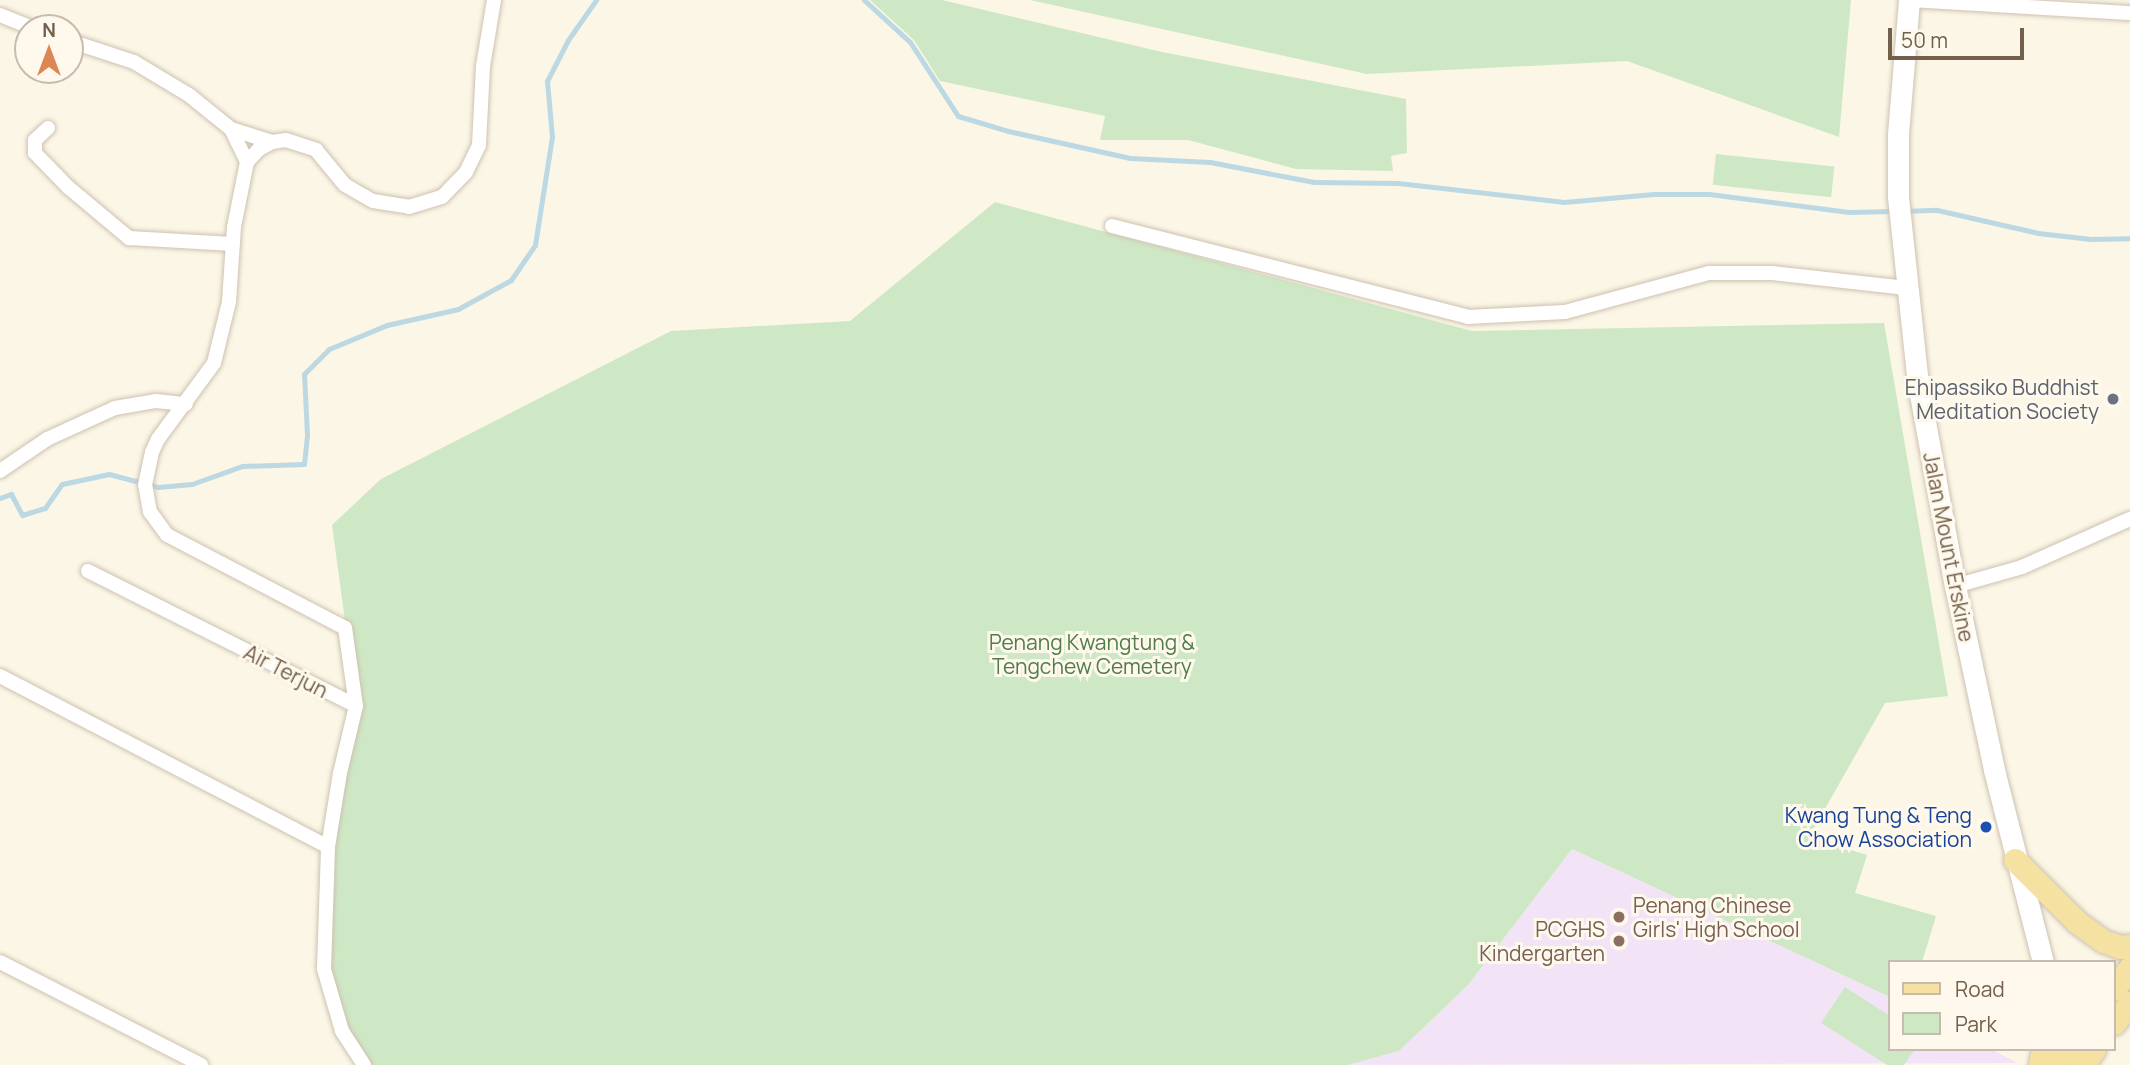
<!DOCTYPE html>
<style>
body{margin:0}
#map{position:relative;width:2130px;height:1065px;overflow:hidden;background:#fbf6e6;font-family:Manrope,sans-serif}
div>[style]{position:absolute}
.education>*{inset:0;background:#f3e3f7}
.green>*{inset:0;background:#cee8c5;transform-origin:0 0}
.stream>*{height:5px;margin:-2.5px;padding:0 2.5px;transform-origin:2.5px;border-radius:2.5px;background:#bcd8e3}
.roads{filter:drop-shadow(0 0 2px #cec1b0) drop-shadow(0 0 2px #cec1b0)}
.street>*{height:14px;margin:-7px;padding:0 7px;transform-origin:7px;border-radius:7px;background:#fff}
.secondary>*{height:21px;margin:-10.5px;padding:0 10.5px;transform-origin:10.5px;border-radius:10.5px;background:#fff}
.primary>*{height:23px;margin:-11.5px;padding:0 11.5px;transform-origin:11.5px;border-radius:11.5px;background:#f5e2a3}
.dots>*{width:19px;height:19px;translate:-50% -50%;box-sizing:border-box;border:4px solid #fef9ec;border-radius:50%}
span{translate:-50% -50%;white-space:nowrap;text-align:center;line-height:1.15;-webkit-text-stroke:6px #fef9ec;paint-order:stroke}
.worship-label{font-size:21px;color:#5b616d}
.right{translate:-100% -50%;text-align:right}
.street-label{font-size:21px;color:#725f4c}
.park-label{font-size:21px;color:#517d48}
.transit-label{font-size:21px;color:#164399}
.education-label{font-size:21px;color:#785e54}
.left{translate:0 -50%;text-align:left}
.legend{position:absolute;left:1888px;top:960px;width:228px;height:91px;box-sizing:border-box;background:#fef9ec;border:2px solid #c6bbac;margin:0;padding:9px 12px;list-style:none;font-size:21px;color:#725f4c}
.legend li{display:flex;align-items:center;gap:14px;height:35px}
.legend b{width:35px;border:2px solid #c6bbac}
.north{position:absolute;left:14px;top:14px;width:70px;height:70px;box-sizing:border-box;background:#fef9ec;border:2px solid #c6bbac;border-radius:50%;rotate:0deg;font-size:19px;font-weight:700;line-height:28px;text-align:center;color:#725f4c}
.north::after{content:'';display:block;margin:auto;width:24px;height:32px;background:#dd8553;clip-path:polygon(50% 0,100% 100%,50% 72%,0 100%)}
.scale{position:absolute;left:1888px;top:28px;width:136px;height:32px;box-sizing:border-box;border:4px solid #725f4c;border-top:0;padding-left:9px;font-size:21px;line-height:24px;white-space:nowrap;color:#725f4c;-webkit-text-stroke:5px #fef9ec;paint-order:stroke}
</style>
<div id="map">
<div class="education">
<i style="clip-path:polygon(1572px 849px,1890px 997px,1890px 1049px,1991px 1049px,2017px 1063px,1348px 1065px,1399px 1051px,1468px 985px)"></i>
</div>
<div class="green">
<i style="clip-path:polygon(870px 0,942px 0,1162px 52px,1406px 99px,1407px 153px,1391px 156px,1393px 171px,1296px 169px,1188px 140px,1100px 140px,1105px 116px,940px 81px,914px 40px)"></i>
<i style="clip-path:polygon(1030px 0,1851px 0,1839px 137px,1627px 61px,1367px 74px)"></i>
<i style="left:1716px;top:154px;width:119px;height:31px;rotate:6deg"></i>
<i style="clip-path:polygon(995px 202px,1472px 331px,1884px 323px,1948px 696px,1885px 703px,1809px 837px,1867px 855px,1855px 893px,1936px 916px,1922px 962px,1890px 962px,1890px 997px,1572px 849px,1468px 985px,1399px 1051px,1348px 1065px,370px 1065px,361px 1055px,322px 981px,322px 861px,358px 716px,332px 525px,381px 479px,671px 331px,850px 321px)"></i>
<i style="clip-path:polygon(1845px 987px,1890px 1016px,1890px 1049px,1915px 1049px,1904px 1065px,1887px 1065px,1821px 1023px)"></i>
</div>
<div class="stream">
<i style="left:864px;top:0;width:62px;rotate:42.4deg"></i>
<i style="left:910px;top:42px;width:88px;rotate:57deg"></i>
<i style="left:958px;top:116px;width:52px;rotate:16.7deg"></i>
<i style="left:1008px;top:131px;width:125px;rotate:12.5deg"></i>
<i style="left:1130px;top:158px;width:80px;rotate:2.9deg"></i>
<i style="left:1210px;top:162px;width:106px;rotate:10.9deg"></i>
<i style="left:1314px;top:182px;width:84px;rotate:0.7deg"></i>
<i style="left:1398px;top:183px;width:167px;rotate:6.5deg"></i>
<i style="left:1564px;top:202px;width:90px;rotate:-5.1deg"></i>
<i style="left:1654px;top:194px;width:55px"></i>
<i style="left:1709px;top:194px;width:141px;rotate:7.3deg"></i>
<i style="left:1849px;top:212px;width:45px;rotate:-1.3deg"></i>
<i style="left:1903px;top:211px;width:34px;rotate:-2deg"></i>
<i style="left:1937px;top:210px;width:104px;rotate:12.8deg"></i>
<i style="left:2038px;top:233px;width:53px;rotate:6.5deg"></i>
<i style="left:2091px;top:239px;width:39px;rotate:-1deg"></i>
<i style="left:0;top:498px;width:12px;rotate:-20deg"></i>
<i style="left:11px;top:494px;width:24px;rotate:62deg"></i>
<i style="left:22px;top:515px;width:24px;rotate:-17deg"></i>
<i style="left:45px;top:508px;width:29px;rotate:-55deg"></i>
<i style="left:62px;top:484px;width:48px;rotate:-12deg"></i>
<i style="left:109px;top:474px;width:51px;rotate:14.9deg"></i>
<i style="left:158px;top:487px;width:34px;rotate:-5deg"></i>
<i style="left:192px;top:484px;width:53px;rotate:-19.8deg"></i>
<i style="left:242px;top:466px;width:62px;rotate:-1.8deg"></i>
<i style="left:304px;top:464px;width:29px;rotate:-84deg"></i>
<i style="left:307px;top:435px;width:61px;rotate:-92.8deg"></i>
<i style="left:304px;top:374px;width:35px;rotate:-45deg"></i>
<i style="left:329px;top:349px;width:63px;rotate:-22.5deg"></i>
<i style="left:387px;top:325px;width:73px;rotate:-12.7deg"></i>
<i style="left:458px;top:309px;width:60px;rotate:-28.7deg"></i>
<i style="left:511px;top:280px;width:42px;rotate:-55.6deg"></i>
<i style="left:535px;top:245px;width:109px;rotate:-81.1deg"></i>
<i style="left:552px;top:137px;width:56px;rotate:-95.1deg"></i>
<i style="left:547px;top:81px;width:46px;rotate:-62.9deg"></i>
<i style="left:568px;top:40px;width:49px;rotate:-55deg"></i>
</div>
<div class="roads">
<div class="street">
<i style="left:1909px;top:0;width:221px;rotate:3.4deg"></i>
<i style="left:0;top:15px;width:35px;rotate:22deg"></i>
<i style="left:70px;top:41px;width:67px;rotate:18.2deg"></i>
<i style="left:134px;top:62px;width:64px;rotate:31deg"></i>
<i style="left:189px;top:95px;width:54px;rotate:39deg"></i>
<i style="left:231px;top:129px;width:43px;rotate:17.6deg"></i>
<i style="left:48px;top:128px;width:18px;rotate:137deg"></i>
<i style="left:35px;top:140px;width:13px;rotate:90deg"></i>
<i style="left:35px;top:153px;width:47px;rotate:45.9deg"></i>
<i style="left:68px;top:187px;width:80px;rotate:39.9deg"></i>
<i style="left:129px;top:238px;width:104px;rotate:3.3deg"></i>
<i style="left:231px;top:129px;width:37px;rotate:64deg"></i>
<i style="left:1112px;top:226px;width:367px;rotate:14.3deg"></i>
<i style="left:1468px;top:317px;width:97px;rotate:-3deg"></i>
<i style="left:1565px;top:312px;width:149px;rotate:-15.2deg"></i>
<i style="left:1709px;top:273px;width:63px"></i>
<i style="left:1772px;top:273px;width:135px;rotate:6.4deg"></i>
<i style="left:0;top:471px;width:57px;rotate:-34.2deg"></i>
<i style="left:47px;top:439px;width:75px;rotate:-24.5deg"></i>
<i style="left:115px;top:408px;width:42px;rotate:-9.7deg"></i>
<i style="left:156px;top:401px;width:30px;rotate:6deg"></i>
<i style="left:88px;top:571px;width:300px;rotate:26.7deg"></i>
<i style="left:1955px;top:586px;width:70px;rotate:-15.8deg"></i>
<i style="left:2022px;top:567px;width:118px;rotate:-24deg"></i>
<i style="left:0;top:676px;width:370px;rotate:27.5deg"></i>
<i style="left:0;top:962px;width:226px;rotate:27.1deg"></i>
<i style="left:364px;top:1065px;width:40px;rotate:-122.9deg"></i>
<i style="left:342px;top:1031px;width:65px;rotate:-106.2deg"></i>
<i style="left:324px;top:969px;width:122px;rotate:-88.1deg"></i>
<i style="left:328px;top:847px;width:75px;rotate:-80.8deg"></i>
<i style="left:340px;top:773px;width:69px;rotate:-76.6deg"></i>
<i style="left:356px;top:706px;width:79px;rotate:-98deg"></i>
<i style="left:345px;top:628px;width:201px;rotate:-152.4deg"></i>
<i style="left:167px;top:535px;width:29px;rotate:-126deg"></i>
<i style="left:150px;top:512px;width:27px;rotate:-100deg"></i>
<i style="left:145px;top:485px;width:34px;rotate:-78deg"></i>
<i style="left:152px;top:452px;width:14px;rotate:-65deg"></i>
<i style="left:158px;top:439px;width:94px;rotate:-53.6deg"></i>
<i style="left:214px;top:363px;width:63px;rotate:-76.2deg"></i>
<i style="left:229px;top:302px;width:75px;rotate:-86.2deg"></i>
<i style="left:234px;top:227px;width:66px;rotate:-78.7deg"></i>
<i style="left:247px;top:162px;width:18px;rotate:-47deg"></i>
<i style="left:259px;top:149px;width:15px;rotate:-28deg"></i>
<i style="left:272px;top:142px;width:14px;rotate:-8deg"></i>
<i style="left:286px;top:140px;width:32px;rotate:18deg"></i>
<i style="left:316px;top:150px;width:45px;rotate:50.4deg"></i>
<i style="left:345px;top:185px;width:32px;rotate:30deg"></i>
<i style="left:373px;top:201px;width:36px;rotate:9deg"></i>
<i style="left:409px;top:207px;width:34px;rotate:-17deg"></i>
<i style="left:442px;top:197px;width:35px;rotate:-46deg"></i>
<i style="left:466px;top:172px;width:30px;rotate:-64deg"></i>
<i style="left:479px;top:145px;width:79px;rotate:-87.1deg"></i>
<i style="left:483px;top:66px;width:67px;rotate:-80.5deg"></i>
</div>
<div class="secondary">
<i style="left:1909px;top:0;width:134px;rotate:94.7deg"></i>
<i style="left:1898px;top:134px;width:63px;rotate:90deg"></i>
<i style="left:1898px;top:197px;width:187px;rotate:83.9deg"></i>
<i style="left:1918px;top:383px;width:206px;rotate:79.7deg"></i>
<i style="left:1955px;top:586px;width:188px;rotate:78deg"></i>
<i style="left:1994px;top:770px;width:198px;rotate:75.7deg"></i>
</div>
<div class="primary">
<i style="left:2015px;top:860px;width:88px;rotate:45deg"></i>
<i style="left:2077px;top:922px;width:32px;rotate:36deg"></i>
<i style="left:2103px;top:941px;width:18px;rotate:19deg"></i>
<i style="left:2120px;top:947px;width:10px;rotate:-6deg"></i>
<i style="left:2114px;top:989px;width:26px;rotate:-53deg"></i>
<i style="left:2114px;top:1023px;width:26px;rotate:-51deg"></i>
<i style="left:2040px;top:1065px;width:16px;rotate:-79deg"></i>
<i style="left:2056px;top:1065px;width:20px;rotate:-53deg"></i>
<i style="left:2083px;top:1065px;width:19px;rotate:-55deg"></i>
</div>
</div>
<div class="dots">
<i style="left:2113px;top:399px;background:#6b7280"></i>
<i style="left:1986px;top:827px;background:#1a4fb4"></i>
<i style="left:1619px;top:917px;background:#8d6e63"></i>
<i style="left:1619px;top:941px;background:#8d6e63"></i>
</div>
<div class="worship-label">
<span class="right" style="left:2099px;top:399px">Ehipassiko Buddhist<br>Meditation Society</span>
</div>
<div class="street-label">
<span style="left:1949px;top:547px;rotate:79deg">Jalan Mount Erskine</span>
<span style="left:286px;top:671px;rotate:27deg">Air Terjun</span>
</div>
<div class="park-label">
<span style="left:1092px;top:654px">Penang Kwangtung &amp;<br>Tengchew Cemetery</span>
</div>
<div class="transit-label">
<span class="right" style="left:1972px;top:827px">Kwang Tung &amp; Teng<br>Chow Association</span>
</div>
<div class="education-label">
<span class="left" style="left:1633px;top:917px">Penang Chinese<br>Girls' High School</span>
<span class="right" style="left:1605px;top:941px">PCGHS<br>Kindergarten</span>
</div>
<ul class="legend">
<li><b style="height:9px;background:#f5e2a3"></b>Road</li>
<li><b style="height:19px;background:#cee8c5"></b>Park</li>
</ul>
<div class="north">N</div>
<div class="scale">50 m</div>
</div>
